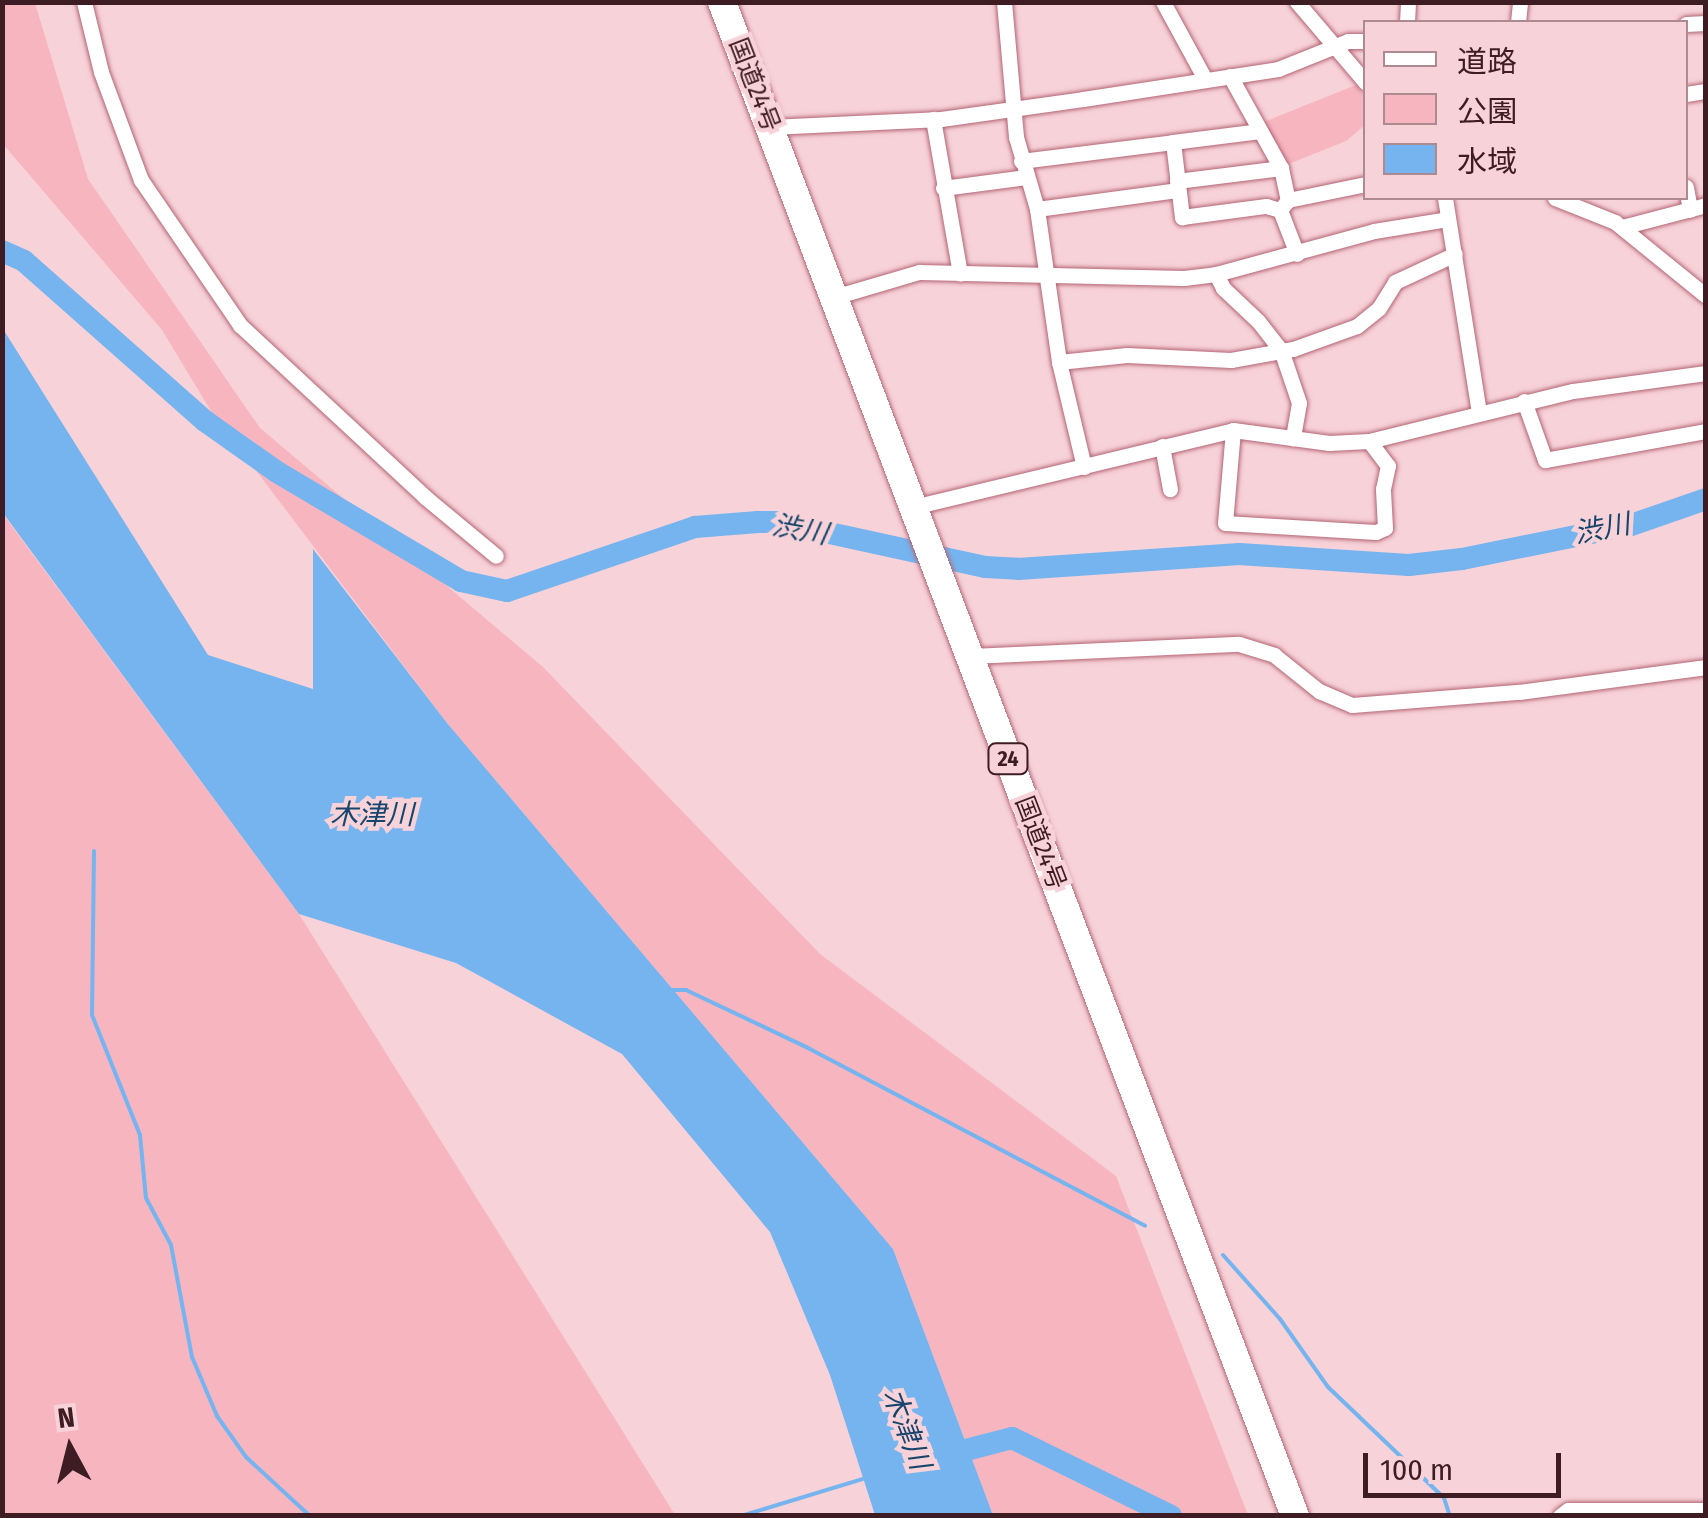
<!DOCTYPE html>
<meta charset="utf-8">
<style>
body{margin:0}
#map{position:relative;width:1708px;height:1518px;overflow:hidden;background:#f7d2d8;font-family:"Fira Sans Condensed","Noto Sans JP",sans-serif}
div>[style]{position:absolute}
.green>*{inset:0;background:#f7b5c0}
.water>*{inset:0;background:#75b4ef}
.stream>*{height:4px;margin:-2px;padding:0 2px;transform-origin:2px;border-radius:2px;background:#75b4ef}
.river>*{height:22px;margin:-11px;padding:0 11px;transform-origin:11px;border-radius:11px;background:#75b4ef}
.roads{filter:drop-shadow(0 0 2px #b46474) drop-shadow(0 0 2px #b46474)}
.street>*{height:15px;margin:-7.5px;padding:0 7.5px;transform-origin:7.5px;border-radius:7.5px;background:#fff}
.highway>*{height:28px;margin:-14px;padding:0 14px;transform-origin:14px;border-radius:14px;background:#fff}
span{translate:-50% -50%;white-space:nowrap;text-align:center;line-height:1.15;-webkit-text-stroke:9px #f7d2d8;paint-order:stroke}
.shield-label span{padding:2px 8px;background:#f7d2d8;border:2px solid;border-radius:8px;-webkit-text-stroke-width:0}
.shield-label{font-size:22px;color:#3d1c23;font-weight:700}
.street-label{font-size:25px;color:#3d1c23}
.water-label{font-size:28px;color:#17456b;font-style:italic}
.frame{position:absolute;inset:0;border:5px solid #3d1c23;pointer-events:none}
.legend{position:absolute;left:1363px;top:20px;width:325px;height:180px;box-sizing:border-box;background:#f7d2d8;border:2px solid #ad8990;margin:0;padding:12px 18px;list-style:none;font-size:30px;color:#3d1c23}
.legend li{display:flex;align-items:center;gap:20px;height:50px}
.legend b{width:50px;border:2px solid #ad8990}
.north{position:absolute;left:20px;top:1398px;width:100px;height:100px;-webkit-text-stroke:8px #f7d2d8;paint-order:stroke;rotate:353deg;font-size:28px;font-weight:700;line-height:40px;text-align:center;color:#3d1c23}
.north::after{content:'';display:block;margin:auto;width:35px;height:45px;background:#3d1c23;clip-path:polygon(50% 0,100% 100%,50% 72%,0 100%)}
.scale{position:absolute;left:1363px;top:1453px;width:198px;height:45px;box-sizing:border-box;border:5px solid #3d1c23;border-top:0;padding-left:12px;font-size:30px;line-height:35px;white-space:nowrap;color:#3d1c23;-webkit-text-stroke:8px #f7d2d8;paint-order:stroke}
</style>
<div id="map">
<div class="green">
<i style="clip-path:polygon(2px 3px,35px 3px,88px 179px,260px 428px,543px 667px,820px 954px,1116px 1176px,1248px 1515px,993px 1515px,893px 1249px,447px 723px,211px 411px,162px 330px,3px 144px)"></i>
<i style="clip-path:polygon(1356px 85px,1365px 95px,1365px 125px,1346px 141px,1286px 165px,1264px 122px)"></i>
<i style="clip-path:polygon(2px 513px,299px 914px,675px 1515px,3px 1515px)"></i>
</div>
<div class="water">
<i style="clip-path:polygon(3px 329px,208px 655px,313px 689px,313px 549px,447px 723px,893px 1249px,993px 1515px,875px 1515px,830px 1375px,770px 1232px,622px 1054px,456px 963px,299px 914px,3px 513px)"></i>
</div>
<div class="stream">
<i style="left:94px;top:851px;width:164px;rotate:90.7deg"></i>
<i style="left:92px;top:1015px;width:129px;rotate:68.2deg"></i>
<i style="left:140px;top:1135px;width:63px;rotate:84.6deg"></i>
<i style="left:146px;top:1198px;width:53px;rotate:62deg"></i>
<i style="left:171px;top:1245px;width:114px;rotate:79.4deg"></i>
<i style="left:192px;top:1357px;width:64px;rotate:67deg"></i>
<i style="left:217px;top:1416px;width:50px;rotate:54.7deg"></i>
<i style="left:246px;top:1457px;width:87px;rotate:42.7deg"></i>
<i style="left:672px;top:990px;width:14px"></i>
<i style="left:686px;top:990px;width:135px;rotate:25.4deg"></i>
<i style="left:808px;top:1048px;width:381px;rotate:27.8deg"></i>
<i style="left:1223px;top:1255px;width:86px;rotate:48.3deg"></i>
<i style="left:1280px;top:1319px;width:83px;rotate:54.8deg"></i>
<i style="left:1328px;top:1387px;width:161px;rotate:43.7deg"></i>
<i style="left:1444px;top:1498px;width:19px;rotate:72deg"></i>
<i style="left:741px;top:1516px;width:131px;rotate:-16.9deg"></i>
</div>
<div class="river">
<i style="left:2px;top:251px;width:24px;rotate:24deg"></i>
<i style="left:24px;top:261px;width:242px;rotate:41.5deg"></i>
<i style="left:205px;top:421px;width:88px;rotate:35.3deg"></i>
<i style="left:277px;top:472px;width:214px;rotate:30.6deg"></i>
<i style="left:461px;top:581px;width:47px;rotate:12.3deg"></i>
<i style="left:507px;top:591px;width:199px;rotate:-18.8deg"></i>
<i style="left:695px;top:527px;width:63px;rotate:-4.5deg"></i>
<i style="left:758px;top:522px;width:21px"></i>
<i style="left:779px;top:522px;width:211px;rotate:12.3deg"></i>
<i style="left:985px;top:567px;width:33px;rotate:3deg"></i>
<i style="left:1018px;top:569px;width:222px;rotate:-3.9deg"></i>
<i style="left:1239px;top:554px;width:170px;rotate:3.7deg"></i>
<i style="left:1409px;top:565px;width:53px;rotate:-6.5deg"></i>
<i style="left:1462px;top:559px;width:172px;rotate:-11.4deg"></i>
<i style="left:1631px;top:525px;width:79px;rotate:-19.1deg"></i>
<i style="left:939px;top:1457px;width:75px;rotate:-14.6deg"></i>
<i style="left:1012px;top:1438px;width:177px;rotate:26.1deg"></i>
</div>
<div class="roads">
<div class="street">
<i style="left:84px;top:2px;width:72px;rotate:76.3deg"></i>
<i style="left:101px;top:72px;width:115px;rotate:69.7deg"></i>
<i style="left:141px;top:180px;width:176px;rotate:55.7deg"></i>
<i style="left:240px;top:325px;width:253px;rotate:42.9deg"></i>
<i style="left:425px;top:497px;width:92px;rotate:39.7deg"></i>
<i style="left:1004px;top:2px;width:136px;rotate:84.9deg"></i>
<i style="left:1016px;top:137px;width:75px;rotate:73.7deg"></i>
<i style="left:1037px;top:209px;width:155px;rotate:81.8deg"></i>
<i style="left:1059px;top:362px;width:108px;rotate:76.6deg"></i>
<i style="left:1163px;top:2px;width:88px;rotate:61.4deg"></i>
<i style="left:1297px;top:2px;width:106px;rotate:49.6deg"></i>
<i style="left:1407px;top:22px;width:20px;rotate:-87deg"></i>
<i style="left:1518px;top:22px;width:20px;rotate:-84deg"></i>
<i style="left:1686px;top:24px;width:20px;rotate:-3deg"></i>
<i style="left:1230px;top:76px;width:105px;rotate:61deg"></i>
<i style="left:1281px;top:168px;width:33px;rotate:78deg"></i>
<i style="left:1288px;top:200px;width:13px;rotate:129deg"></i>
<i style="left:1280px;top:210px;width:47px;rotate:68.9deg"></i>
<i style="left:1686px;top:94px;width:20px;rotate:-9deg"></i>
<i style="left:933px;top:119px;width:157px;rotate:80.1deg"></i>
<i style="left:770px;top:127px;width:171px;rotate:-2.7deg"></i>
<i style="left:941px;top:119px;width:143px;rotate:-8deg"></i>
<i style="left:1083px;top:99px;width:197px;rotate:-8.7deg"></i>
<i style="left:1278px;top:69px;width:75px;rotate:-21.8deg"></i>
<i style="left:1348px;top:41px;width:18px"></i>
<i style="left:1260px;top:131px;width:88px;rotate:172.8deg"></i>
<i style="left:1173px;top:142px;width:76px;rotate:83.2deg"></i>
<i style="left:1182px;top:217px;width:85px;rotate:-7.5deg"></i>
<i style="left:1266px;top:206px;width:15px;rotate:16deg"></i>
<i style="left:1021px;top:161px;width:153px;rotate:-7.1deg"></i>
<i style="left:1177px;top:181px;width:105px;rotate:-7.1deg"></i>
<i style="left:1686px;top:187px;width:23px;rotate:80deg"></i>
<i style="left:943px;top:188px;width:84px;rotate:-7.5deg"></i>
<i style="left:1445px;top:198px;width:218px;rotate:81deg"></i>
<i style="left:1555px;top:198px;width:65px;rotate:21.8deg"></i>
<i style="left:1615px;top:222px;width:117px;rotate:39.1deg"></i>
<i style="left:1288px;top:200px;width:80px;rotate:-11.6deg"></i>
<i style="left:1037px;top:209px;width:141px;rotate:-7.7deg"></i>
<i style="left:1622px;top:227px;width:87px;rotate:-14.7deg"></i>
<i style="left:1216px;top:274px;width:16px;rotate:63deg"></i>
<i style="left:1223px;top:288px;width:48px;rotate:43.3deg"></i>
<i style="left:1258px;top:321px;width:37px;rotate:52deg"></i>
<i style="left:1281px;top:350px;width:56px;rotate:71.2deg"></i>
<i style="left:1299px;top:403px;width:36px;rotate:100deg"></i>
<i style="left:834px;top:297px;width:89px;rotate:-16.4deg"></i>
<i style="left:919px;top:272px;width:265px;rotate:1.3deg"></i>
<i style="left:1184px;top:278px;width:32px;rotate:-7deg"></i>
<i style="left:1216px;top:274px;width:164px;rotate:-15.2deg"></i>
<i style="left:1374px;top:231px;width:74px;rotate:-9.3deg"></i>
<i style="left:1059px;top:362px;width:68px;rotate:-5.9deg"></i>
<i style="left:1127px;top:355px;width:104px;rotate:2.8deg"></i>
<i style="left:1231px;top:360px;width:63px;rotate:-10.1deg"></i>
<i style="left:1293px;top:349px;width:68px;rotate:-19.8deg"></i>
<i style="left:1357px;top:326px;width:28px;rotate:-39deg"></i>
<i style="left:1379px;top:308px;width:31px;rotate:-58deg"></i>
<i style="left:1395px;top:282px;width:66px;rotate:-25deg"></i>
<i style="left:1524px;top:401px;width:63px;rotate:70.4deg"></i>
<i style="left:1545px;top:460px;width:164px;rotate:-10.2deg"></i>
<i style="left:1233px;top:430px;width:93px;rotate:94.9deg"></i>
<i style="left:1225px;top:523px;width:151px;rotate:3.4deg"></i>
<i style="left:1376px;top:532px;width:10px;rotate:-24deg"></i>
<i style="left:1385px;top:528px;width:39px;rotate:-93deg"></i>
<i style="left:1383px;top:489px;width:24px;rotate:-78deg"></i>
<i style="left:1388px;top:466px;width:31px;rotate:-127deg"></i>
<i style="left:1162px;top:446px;width:44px;rotate:79.5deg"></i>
<i style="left:913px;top:507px;width:329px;rotate:-13.5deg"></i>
<i style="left:1233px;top:430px;width:97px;rotate:7.7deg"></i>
<i style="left:1329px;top:443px;width:40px;rotate:-2.9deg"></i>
<i style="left:1369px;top:441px;width:210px;rotate:-13.8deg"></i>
<i style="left:1573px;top:391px;width:134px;rotate:-7.7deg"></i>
<i style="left:971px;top:656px;width:268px;rotate:-2.6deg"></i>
<i style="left:1239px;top:644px;width:37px;rotate:17deg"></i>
<i style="left:1274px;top:655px;width:58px;rotate:38.7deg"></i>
<i style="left:1319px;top:691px;width:36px;rotate:23deg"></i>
<i style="left:1352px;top:705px;width:168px;rotate:-4.5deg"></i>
<i style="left:1519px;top:692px;width:189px;rotate:-7.6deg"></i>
<i style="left:1560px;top:1516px;width:10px;rotate:-37deg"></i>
<i style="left:1568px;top:1510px;width:138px"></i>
</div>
<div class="highway">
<i style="left:722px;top:2px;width:1619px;rotate:69.27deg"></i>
</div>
</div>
<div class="shield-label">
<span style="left:1008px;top:759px">24</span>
</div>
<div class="street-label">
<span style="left:754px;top:85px;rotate:69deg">国道24号</span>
<span style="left:1040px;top:843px;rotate:69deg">国道24号</span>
</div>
<div class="water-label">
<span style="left:1602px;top:529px;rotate:-11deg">渋川</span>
<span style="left:800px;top:530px;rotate:10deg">渋川</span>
<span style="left:372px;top:815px">木津川</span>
<span style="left:906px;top:1429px;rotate:69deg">木津川</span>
</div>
<div class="frame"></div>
<ul class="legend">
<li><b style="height:12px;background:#fff"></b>道路</li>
<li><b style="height:28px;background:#f7b5c0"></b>公園</li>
<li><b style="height:28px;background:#75b4ef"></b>水域</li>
</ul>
<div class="north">N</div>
<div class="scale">100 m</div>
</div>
